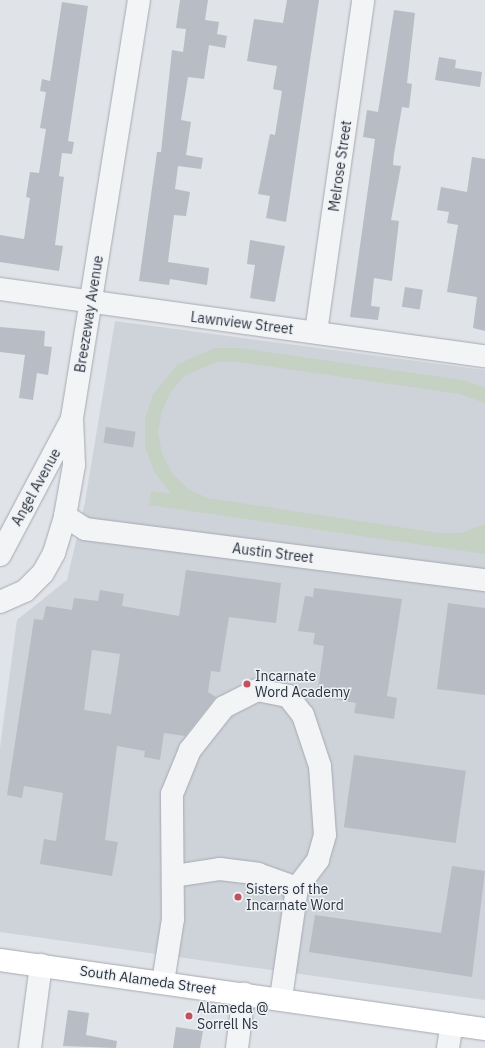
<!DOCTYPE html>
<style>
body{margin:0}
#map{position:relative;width:485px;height:1048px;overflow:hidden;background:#e0e3e8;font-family:"IBM Plex Sans",sans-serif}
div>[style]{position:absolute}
.built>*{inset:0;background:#ced2d9}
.green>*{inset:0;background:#c5d1c2}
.building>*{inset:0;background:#b8bcc4;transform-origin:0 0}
.roads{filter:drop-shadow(0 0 1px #a6aab2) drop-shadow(0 0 1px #a6aab2)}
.minor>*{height:22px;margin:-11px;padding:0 11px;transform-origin:11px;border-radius:11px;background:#f2f4f6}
.major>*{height:22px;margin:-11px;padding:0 11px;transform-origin:11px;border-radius:11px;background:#fff}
.dots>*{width:11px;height:11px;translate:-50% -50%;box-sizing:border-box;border:2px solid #eff2f5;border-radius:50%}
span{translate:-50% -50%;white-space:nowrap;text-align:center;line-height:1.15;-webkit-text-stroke:3px #eff2f5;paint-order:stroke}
.street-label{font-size:14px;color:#2a313e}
.poi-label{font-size:14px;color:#2a313e}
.left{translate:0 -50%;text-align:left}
</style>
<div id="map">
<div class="built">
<i style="clip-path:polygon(115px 321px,485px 370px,485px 1000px,0 932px,0 748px,17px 620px,67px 580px,85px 502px)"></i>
</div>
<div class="green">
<i style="clip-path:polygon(215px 348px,241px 348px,462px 380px,485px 387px,485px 403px,460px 394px,239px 362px,217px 362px,186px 375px,171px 391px,162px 411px,158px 432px,162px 454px,172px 473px,188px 489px,207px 498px,439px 533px,461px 533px,485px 524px,485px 554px,149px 505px,151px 491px,171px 494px,154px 471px,145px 446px,145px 419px,153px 394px,178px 364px)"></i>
</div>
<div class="building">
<i style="clip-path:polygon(180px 0,208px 0,205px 20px,219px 22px,217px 34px,227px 36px,225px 48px,209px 45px,204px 79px,188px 77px,181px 120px,191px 122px,186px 155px,203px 158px,201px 169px,178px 166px,175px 189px,190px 192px,186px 216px,174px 215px,168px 262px,209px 268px,207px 285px,170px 279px,169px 285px,139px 281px,157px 152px,161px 152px,172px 50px,183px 52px,186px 29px,176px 28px)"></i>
<i style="clip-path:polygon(287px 0,319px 0,286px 222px,266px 218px,270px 196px,258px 194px,270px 134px,275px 135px,282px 91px,273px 89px,277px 66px,247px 61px,254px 19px,283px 23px)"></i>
<i style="clip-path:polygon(62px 2px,88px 6px,68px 141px,74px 142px,72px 154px,62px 153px,59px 176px,64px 177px,55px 245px,63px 246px,59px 271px,0 262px,0 235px,24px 239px,30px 198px,26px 197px,30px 172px,39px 173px,46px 129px,40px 128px,46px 92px,40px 91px,42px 79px,50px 81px)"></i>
<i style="clip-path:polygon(394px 10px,415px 13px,407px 83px,412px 84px,409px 108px,402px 107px,394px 154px,393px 165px,401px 166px,391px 220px,399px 221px,392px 281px,374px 278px,371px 306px,380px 307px,378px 320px,350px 317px,375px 139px,363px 137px,367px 110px,378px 112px)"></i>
<i style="clip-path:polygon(439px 57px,456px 60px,455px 68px,482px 72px,480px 87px,435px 80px)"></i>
<i style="clip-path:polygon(472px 157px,485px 159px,485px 331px,473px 328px,477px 297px,447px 292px,458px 225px,447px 223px,449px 212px,437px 210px,441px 187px,467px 192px)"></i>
<i style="clip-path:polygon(250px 240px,285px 246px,275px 302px,250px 298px,255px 265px,247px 264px)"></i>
<i style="left:405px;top:287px;width:18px;height:20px;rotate:9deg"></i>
<i style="clip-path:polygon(0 327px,45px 331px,44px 346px,52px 347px,48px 375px,37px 373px,33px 400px,19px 398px,25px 355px,0 352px)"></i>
<i style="left:106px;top:427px;width:30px;height:16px;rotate:9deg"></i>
<i style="clip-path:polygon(evenodd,186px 570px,281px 583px,276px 623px,229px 617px,220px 672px,211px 671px,208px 692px,216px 697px,185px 736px,164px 733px,160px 760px,144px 757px,145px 751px,117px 746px,105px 840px,118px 842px,112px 876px,40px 864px,44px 839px,56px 841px,63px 793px,24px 786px,22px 798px,7px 795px,34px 619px,43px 620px,46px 606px,72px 610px,74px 598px,98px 601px,100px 590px,124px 594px,122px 606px,179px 616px,186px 570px,92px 650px,120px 654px,111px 714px,84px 710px,92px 650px)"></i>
<i style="clip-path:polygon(314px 588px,402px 599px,387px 696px,397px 698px,394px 719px,354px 713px,356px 703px,317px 696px,324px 646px,313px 644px,315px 633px,298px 631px,305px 596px,313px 597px)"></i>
<i style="clip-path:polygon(448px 603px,485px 608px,485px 695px,437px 689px)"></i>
<i style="left:354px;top:755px;width:113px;height:73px;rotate:8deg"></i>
<i style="clip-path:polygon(452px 866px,485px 871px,472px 977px,309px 952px,315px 915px,441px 933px)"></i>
<i style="clip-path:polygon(68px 1010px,89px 1013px,86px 1035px,117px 1041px,116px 1048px,63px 1046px)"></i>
<i style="clip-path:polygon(176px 1027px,203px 1031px,200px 1048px,173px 1048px)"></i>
</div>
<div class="roads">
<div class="minor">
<i style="left:0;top:289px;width:490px;rotate:7.9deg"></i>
<i style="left:316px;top:332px;width:335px;rotate:-81.9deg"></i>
<i style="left:65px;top:516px;width:24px;rotate:33deg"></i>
<i style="left:85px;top:529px;width:403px;rotate:7.3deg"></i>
<i style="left:0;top:555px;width:152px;rotate:-62.1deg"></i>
<i style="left:0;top:602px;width:27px;rotate:-24deg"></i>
<i style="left:25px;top:591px;width:25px;rotate:-45deg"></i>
<i style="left:43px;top:573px;width:23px;rotate:-61deg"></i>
<i style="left:54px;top:553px;width:39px;rotate:-73deg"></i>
<i style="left:65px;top:516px;width:52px;rotate:-80deg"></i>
<i style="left:74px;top:465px;width:47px;rotate:-92.4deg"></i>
<i style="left:72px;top:418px;width:423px;rotate:-80.9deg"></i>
<i style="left:174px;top:876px;width:47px;rotate:-8.7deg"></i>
<i style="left:220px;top:869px;width:38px;rotate:7deg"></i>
<i style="left:258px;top:874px;width:41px;rotate:19.7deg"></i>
<i style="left:163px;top:982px;width:64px;rotate:-81deg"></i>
<i style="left:173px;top:919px;width:125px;rotate:-90.5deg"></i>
<i style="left:172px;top:794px;width:48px;rotate:-67.8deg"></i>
<i style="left:190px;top:750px;width:55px;rotate:-51.7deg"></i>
<i style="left:224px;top:707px;width:37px;rotate:-27deg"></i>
<i style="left:257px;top:690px;width:32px;rotate:11deg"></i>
<i style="left:288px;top:696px;width:24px;rotate:52deg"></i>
<i style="left:303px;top:715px;width:54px;rotate:71.6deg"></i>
<i style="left:320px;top:766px;width:69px;rotate:85.9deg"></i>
<i style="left:325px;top:835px;width:26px;rotate:106deg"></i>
<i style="left:318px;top:860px;width:35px;rotate:127deg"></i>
<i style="left:297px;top:888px;width:111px;rotate:98.3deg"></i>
<i style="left:30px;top:1048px;width:84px;rotate:-82.5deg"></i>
<i style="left:237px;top:1048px;width:55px;rotate:-82.7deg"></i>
<i style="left:448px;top:1048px;width:24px;rotate:-81deg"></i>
</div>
<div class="major">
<i style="left:0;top:960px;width:490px;rotate:8.1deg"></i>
</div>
</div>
<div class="dots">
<i style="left:247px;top:684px;background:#c2505e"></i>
<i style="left:238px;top:897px;background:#c2505e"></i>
<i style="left:189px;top:1016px;background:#c2505e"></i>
</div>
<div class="street-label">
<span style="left:340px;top:166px;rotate:-82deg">Melrose Street</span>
<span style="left:89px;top:314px;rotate:-81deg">Breezeway Avenue</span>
<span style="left:242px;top:323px;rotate:7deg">Lawnview Street</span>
<span style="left:36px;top:487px;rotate:-61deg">Angel Avenue</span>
<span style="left:273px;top:553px;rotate:7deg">Austin Street</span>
<span style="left:148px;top:980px;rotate:8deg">South Alameda Street</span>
</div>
<div class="poi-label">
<span class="left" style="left:255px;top:684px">Incarnate<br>Word Academy</span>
<span class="left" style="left:246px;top:897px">Sisters of the<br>Incarnate Word</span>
<span class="left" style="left:197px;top:1016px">Alameda @<br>Sorrell Ns</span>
</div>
</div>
